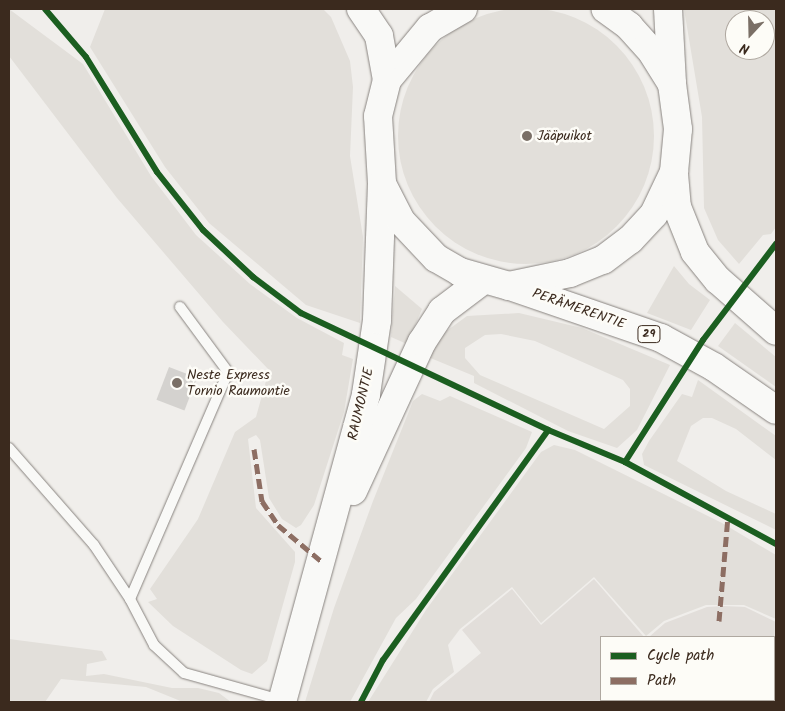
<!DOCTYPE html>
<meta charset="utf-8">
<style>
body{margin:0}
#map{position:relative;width:785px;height:711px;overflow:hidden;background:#f0eeeb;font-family:Kalam,sans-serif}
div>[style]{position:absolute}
.built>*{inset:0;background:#e2deda}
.green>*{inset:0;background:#e2dfda}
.round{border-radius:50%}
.building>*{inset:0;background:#d4d2cf;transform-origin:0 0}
.roads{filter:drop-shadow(0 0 1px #88837f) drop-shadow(0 0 1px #88837f)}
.lane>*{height:10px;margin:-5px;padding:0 5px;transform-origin:5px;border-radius:5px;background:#f9f9f7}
.secondary>*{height:28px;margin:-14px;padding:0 14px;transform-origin:14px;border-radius:14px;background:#f9f9f7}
.highway>*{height:28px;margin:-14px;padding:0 14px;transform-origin:14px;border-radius:14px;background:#f9f9f7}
.quiet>*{height:5px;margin-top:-2.5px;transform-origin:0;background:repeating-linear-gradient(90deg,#8d6e63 0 10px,transparent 0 15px)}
.cycleway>*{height:6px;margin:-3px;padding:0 3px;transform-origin:3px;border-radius:3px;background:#1b5e20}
.dots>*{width:14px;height:14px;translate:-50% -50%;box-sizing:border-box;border:2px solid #fdfcf7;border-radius:50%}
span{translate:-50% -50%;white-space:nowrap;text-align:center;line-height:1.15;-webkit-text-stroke:5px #fdfcf7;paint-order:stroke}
.shield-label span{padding:1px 4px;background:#fdfcf7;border:1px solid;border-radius:4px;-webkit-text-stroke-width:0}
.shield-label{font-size:12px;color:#3b2a1e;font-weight:700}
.poi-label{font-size:14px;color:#3b2a1e}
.left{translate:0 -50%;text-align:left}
.street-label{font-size:14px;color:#3b2a1e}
.frame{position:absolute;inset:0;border:10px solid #3b2a1e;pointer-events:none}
.legend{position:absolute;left:600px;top:636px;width:175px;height:65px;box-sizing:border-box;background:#fdfcf7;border:1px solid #afa8a0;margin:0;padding:6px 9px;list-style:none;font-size:15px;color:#3b2a1e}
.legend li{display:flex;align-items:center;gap:10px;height:25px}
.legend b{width:25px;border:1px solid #afa8a0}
.north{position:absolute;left:725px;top:10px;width:50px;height:50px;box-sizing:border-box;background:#fdfcf7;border:1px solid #afa8a0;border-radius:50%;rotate:201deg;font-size:14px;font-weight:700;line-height:20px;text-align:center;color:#3b2a1e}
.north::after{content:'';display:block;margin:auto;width:18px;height:22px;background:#7a6f66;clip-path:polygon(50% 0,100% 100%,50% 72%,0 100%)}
</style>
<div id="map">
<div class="built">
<i style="clip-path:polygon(594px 579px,644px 637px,601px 637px,601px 700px,774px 700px,774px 637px,649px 637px,665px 623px,707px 607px,724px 606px,745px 607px,776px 622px,776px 702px,429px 702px,434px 692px,481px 653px,462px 630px,512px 589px,541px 625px)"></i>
</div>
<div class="green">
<i class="round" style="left:398px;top:8px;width:256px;height:256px"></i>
<i style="clip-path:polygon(9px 9px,83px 64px,151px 176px,196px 235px,250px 284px,297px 318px,344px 343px,342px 355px,353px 359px,344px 412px,314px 505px,301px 525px,296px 528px,282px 519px,269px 498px,260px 440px,256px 435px,248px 439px,256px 508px,295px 552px,295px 562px,267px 661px,252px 674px,241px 670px,173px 626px,148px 602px,157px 599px,150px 589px,198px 519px,235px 432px,256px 417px,269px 370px,223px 322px,117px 198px,9px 56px)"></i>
<i style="clip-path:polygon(105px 9px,323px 9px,331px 17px,350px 61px,353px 87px,350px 156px,363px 237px,360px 323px,306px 305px,209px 223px,165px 167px,90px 47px)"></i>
<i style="clip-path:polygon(evenodd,684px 9px,776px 9px,776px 227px,771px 234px,763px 235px,739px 264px,718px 240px,704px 208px,702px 117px,684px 9px,735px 20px,765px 20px,765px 50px,735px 50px,735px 20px)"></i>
<i style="clip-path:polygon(674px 266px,689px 284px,710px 300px,691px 330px,647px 313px)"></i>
<i style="clip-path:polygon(395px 286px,422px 309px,407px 344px,391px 337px)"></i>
<i style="clip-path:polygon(evenodd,519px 313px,582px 328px,670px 365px,637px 430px,617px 448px,568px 431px,474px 383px,474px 376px,428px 357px,441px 335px,467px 316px,519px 313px,501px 334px,535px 341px,623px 380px,630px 389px,630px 406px,604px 429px,480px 375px,465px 358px,465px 348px,485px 335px,501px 334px)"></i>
<i style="clip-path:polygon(735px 323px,776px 357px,776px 387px,718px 346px)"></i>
<i style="clip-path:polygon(698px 380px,776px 436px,776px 460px,736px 429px,712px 418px,703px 418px,691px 426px,677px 461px,726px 491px,776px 514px,776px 530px,644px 465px,642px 454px,649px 441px,682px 394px,692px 397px)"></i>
<i style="clip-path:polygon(422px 394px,440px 401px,450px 396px,532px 432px,526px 448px,416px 599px,396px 618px,350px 702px,305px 702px,334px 608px,373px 501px,413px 401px)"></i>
<i style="clip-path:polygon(554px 445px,575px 450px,722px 523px,776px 555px,776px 619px,744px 605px,706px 605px,664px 621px,646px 636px,594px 577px,541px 623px,512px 587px,460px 629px,448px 645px,454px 672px,433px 689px,426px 702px,368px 702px,426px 610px,541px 452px)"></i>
<i style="clip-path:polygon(9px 639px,102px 651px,107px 660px,87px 664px,86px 676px,104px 674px,172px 688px,198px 688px,219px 693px,231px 702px,183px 702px,146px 687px,61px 679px,45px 702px,9px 702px)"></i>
</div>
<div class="building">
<i style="left:169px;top:367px;width:30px;height:35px;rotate:21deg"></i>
</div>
<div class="roads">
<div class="lane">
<i style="left:9px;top:448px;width:129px;rotate:48.8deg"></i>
<i style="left:94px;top:545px;width:65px;rotate:56.3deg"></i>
<i style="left:130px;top:599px;width:52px;rotate:62.4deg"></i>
<i style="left:154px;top:645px;width:41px;rotate:43deg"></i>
<i style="left:184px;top:673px;width:101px;rotate:15.6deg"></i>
<i style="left:130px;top:599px;width:247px;rotate:-66.6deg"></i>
<i style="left:228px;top:372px;width:81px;rotate:-126.4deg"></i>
</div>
<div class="secondary">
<i style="left:668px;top:9px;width:75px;rotate:86.9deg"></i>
<i style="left:353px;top:491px;width:164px;rotate:-65.2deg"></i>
<i style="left:422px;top:342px;width:37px;rotate:-57deg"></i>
<i style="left:442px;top:311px;width:51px;rotate:-37.1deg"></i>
<i style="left:282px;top:702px;width:319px;rotate:-74.7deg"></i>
<i style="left:366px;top:394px;width:75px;rotate:-81.5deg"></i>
<i style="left:377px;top:320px;width:136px;rotate:-87.9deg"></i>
</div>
<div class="highway">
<i style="left:361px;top:9px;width:32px;rotate:56deg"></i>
<i style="left:379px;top:36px;width:45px;rotate:79.7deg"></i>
<i style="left:463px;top:9px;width:38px;rotate:150deg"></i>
<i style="left:430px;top:28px;width:67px;rotate:129.6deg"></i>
<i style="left:387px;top:80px;width:37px;rotate:104deg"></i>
<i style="left:378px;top:116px;width:68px;rotate:86.6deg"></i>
<i style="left:382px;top:184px;width:42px;rotate:62.8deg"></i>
<i style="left:401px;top:221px;width:51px;rotate:46.6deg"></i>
<i style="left:436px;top:258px;width:28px;rotate:30deg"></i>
<i style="left:460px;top:272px;width:51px;rotate:15.9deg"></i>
<i style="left:509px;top:286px;width:62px;rotate:-12deg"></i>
<i style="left:570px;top:273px;width:35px;rotate:-22deg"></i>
<i style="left:603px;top:260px;width:34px;rotate:-37deg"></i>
<i style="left:630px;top:240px;width:35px;rotate:-47deg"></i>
<i style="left:654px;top:214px;width:47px;rotate:-64.5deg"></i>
<i style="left:674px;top:172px;width:43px;rotate:-84.7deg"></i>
<i style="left:678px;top:129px;width:45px;rotate:-97.6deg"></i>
<i style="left:672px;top:84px;width:36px;rotate:-122deg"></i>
<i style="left:653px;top:53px;width:36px;rotate:-132deg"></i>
<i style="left:629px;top:26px;width:29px;rotate:-144deg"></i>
<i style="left:674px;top:174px;width:33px;rotate:85deg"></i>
<i style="left:677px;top:207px;width:48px;rotate:68.2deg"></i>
<i style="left:695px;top:252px;width:36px;rotate:51deg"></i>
<i style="left:718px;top:280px;width:77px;rotate:41.3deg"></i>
<i style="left:513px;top:287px;width:157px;rotate:19deg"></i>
<i style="left:661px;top:338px;width:60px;rotate:28.7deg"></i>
<i style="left:714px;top:367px;width:75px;rotate:34.7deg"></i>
</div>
</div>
<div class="quiet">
<i style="left:254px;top:449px;width:53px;rotate:81.3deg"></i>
<i style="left:262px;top:501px;width:29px;rotate:56deg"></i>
<i style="left:278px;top:525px;width:56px;rotate:39.9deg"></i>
<i style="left:719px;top:621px;width:105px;rotate:-85.1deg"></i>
</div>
<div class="cycleway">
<i style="left:45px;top:9px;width:63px;rotate:49.5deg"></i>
<i style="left:86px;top:57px;width:135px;rotate:58.3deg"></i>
<i style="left:157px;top:172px;width:74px;rotate:51.6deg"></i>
<i style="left:203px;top:230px;width:69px;rotate:43.2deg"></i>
<i style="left:253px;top:277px;width:60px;rotate:36.9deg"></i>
<i style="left:301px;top:313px;width:273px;rotate:25.3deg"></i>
<i style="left:548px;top:430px;width:83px;rotate:22.6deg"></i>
<i style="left:625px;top:462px;width:172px;rotate:28.5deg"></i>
<i style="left:625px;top:462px;width:145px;rotate:-57.4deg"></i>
<i style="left:703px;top:340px;width:121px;rotate:-52.8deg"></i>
<i style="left:361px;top:702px;width:47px;rotate:-62.4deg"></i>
<i style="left:383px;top:660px;width:283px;rotate:-54.3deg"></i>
</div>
<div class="dots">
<i style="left:527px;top:136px;background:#7a6f66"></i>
<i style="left:177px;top:383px;background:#7a6f66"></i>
</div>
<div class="shield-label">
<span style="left:649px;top:334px">29</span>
</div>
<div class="poi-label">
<span class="left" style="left:537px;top:136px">Jääpuikot</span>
<span class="left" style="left:187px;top:383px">Neste Express<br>Tornio Raumontie</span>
</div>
<div class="street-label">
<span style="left:579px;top:309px;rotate:19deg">PERÄMERENTIE</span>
<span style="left:361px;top:404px;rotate:-77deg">RAUMONTIE</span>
</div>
<div class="frame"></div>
<ul class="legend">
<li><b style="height:6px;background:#1b5e20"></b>Cycle path</li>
<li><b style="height:6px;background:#8d6e63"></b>Path</li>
</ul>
<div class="north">N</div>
</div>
